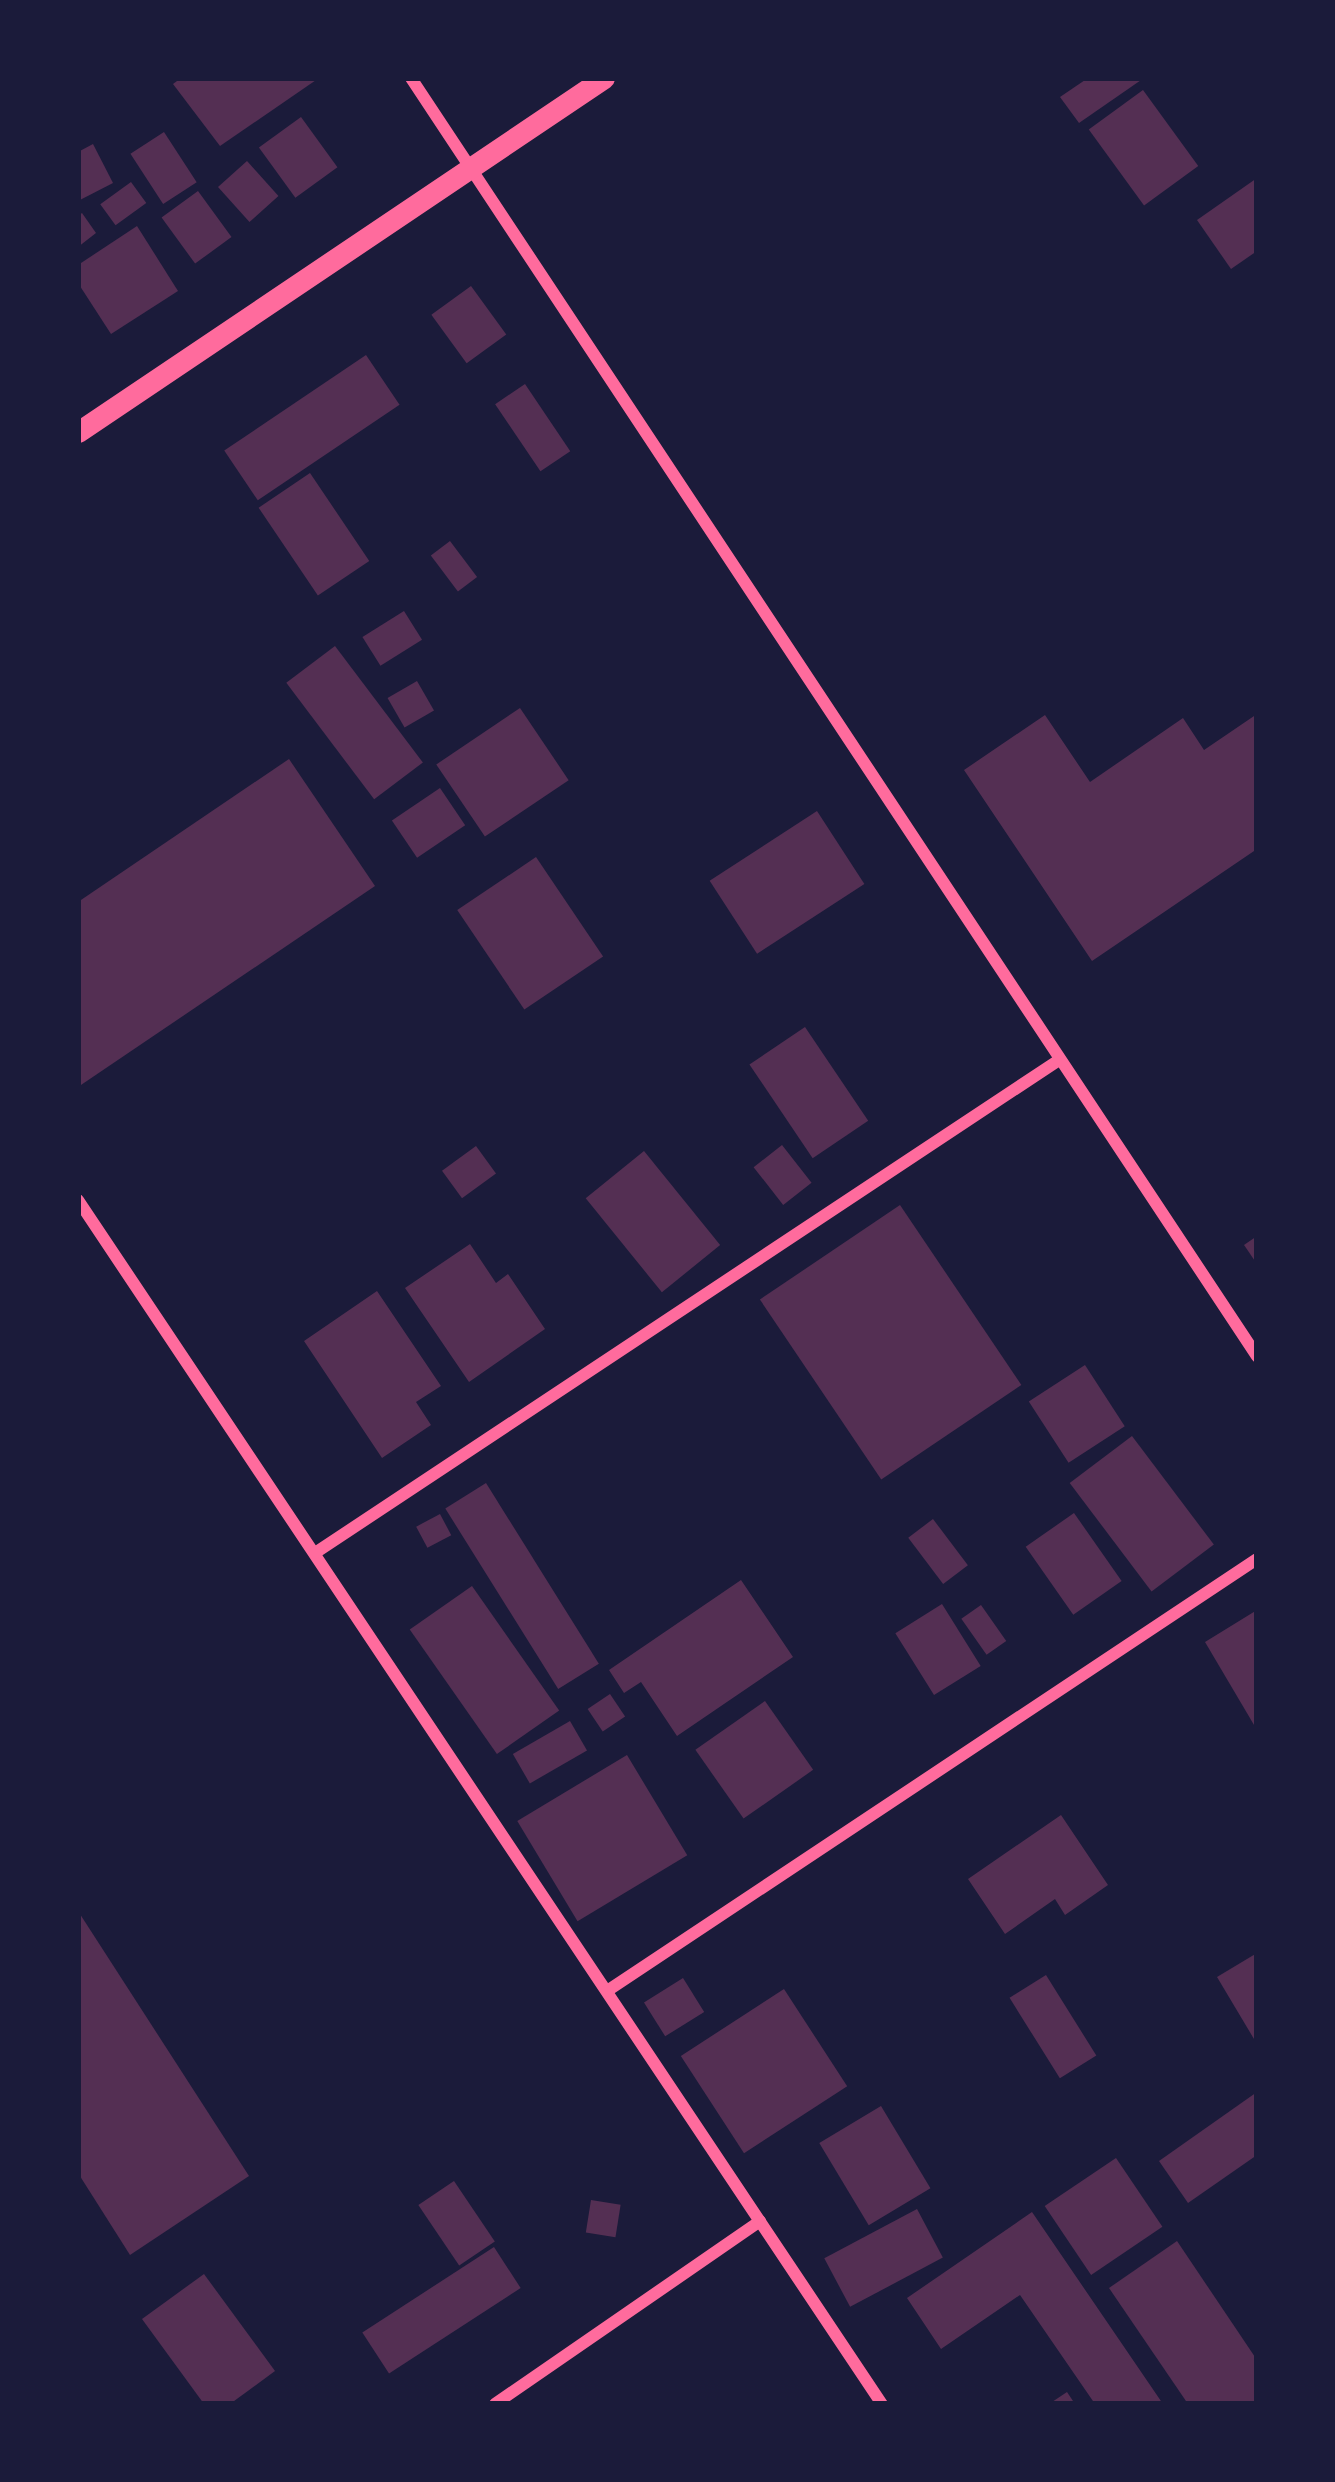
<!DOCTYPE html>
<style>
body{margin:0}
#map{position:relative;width:1335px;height:2482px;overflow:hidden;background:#1b1b3a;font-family:"Playfair Display",serif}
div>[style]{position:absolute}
.building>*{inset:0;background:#542f53;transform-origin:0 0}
.minor>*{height:12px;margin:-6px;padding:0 6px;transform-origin:6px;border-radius:6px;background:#ff6b9d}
.tertiary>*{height:21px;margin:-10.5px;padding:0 10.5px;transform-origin:10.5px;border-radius:10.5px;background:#ff6b9d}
span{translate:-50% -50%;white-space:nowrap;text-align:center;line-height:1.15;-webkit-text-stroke:9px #1b1b3a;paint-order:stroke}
.frame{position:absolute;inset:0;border:81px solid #1b1b3a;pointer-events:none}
</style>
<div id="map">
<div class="building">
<i style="clip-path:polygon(181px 78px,319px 78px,220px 146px,173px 84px)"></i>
<i style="clip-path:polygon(1088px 78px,1144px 78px,1079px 123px,1060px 97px)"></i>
<i style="left:1143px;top:90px;width:94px;height:67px;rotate:54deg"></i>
<i style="left:301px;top:117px;width:62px;height:52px;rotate:54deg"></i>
<i style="left:164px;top:132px;width:60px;height:40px;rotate:57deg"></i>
<i style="clip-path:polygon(93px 144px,113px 183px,78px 201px,78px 152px)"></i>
<i style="left:247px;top:161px;width:47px;height:39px;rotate:48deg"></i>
<i style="clip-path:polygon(1257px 178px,1257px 251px,1231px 269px,1197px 220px)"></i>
<i style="left:131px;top:182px;width:26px;height:38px;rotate:54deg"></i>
<i style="left:198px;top:191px;width:57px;height:45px;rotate:54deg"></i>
<i style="clip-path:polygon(82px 213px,96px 233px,78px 247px,78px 216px)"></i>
<i style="clip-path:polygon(137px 226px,178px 291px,111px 334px,78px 283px,78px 265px)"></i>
<i style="left:471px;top:286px;width:60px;height:49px;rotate:54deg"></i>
<i style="left:366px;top:355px;width:60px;height:171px;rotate:56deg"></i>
<i style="left:525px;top:384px;width:81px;height:36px;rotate:56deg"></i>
<i style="left:310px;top:473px;width:106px;height:62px;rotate:56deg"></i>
<i style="left:450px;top:541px;width:45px;height:24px;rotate:53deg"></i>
<i style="left:404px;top:611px;width:34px;height:49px;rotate:58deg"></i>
<i style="left:335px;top:646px;width:146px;height:61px;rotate:53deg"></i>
<i style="left:417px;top:681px;width:34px;height:34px;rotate:60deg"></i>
<i style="left:520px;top:708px;width:87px;height:101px;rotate:56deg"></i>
<i style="clip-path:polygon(1257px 714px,1257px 849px,1092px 961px,964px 770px,1045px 715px,1090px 782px,1183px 718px,1204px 750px)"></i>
<i style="clip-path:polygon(289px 759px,375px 886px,78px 1087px,78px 902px)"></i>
<i style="left:440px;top:788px;width:45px;height:58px;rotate:56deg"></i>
<i style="left:817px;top:811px;width:87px;height:128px;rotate:57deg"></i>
<i style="left:536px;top:857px;width:120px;height:95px;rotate:56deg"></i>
<i style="left:805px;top:1027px;width:113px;height:67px;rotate:56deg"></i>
<i style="left:782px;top:1145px;width:48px;height:36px;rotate:52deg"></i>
<i style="left:476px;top:1146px;width:34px;height:42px;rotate:54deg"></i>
<i style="left:644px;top:1151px;width:121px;height:75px;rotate:51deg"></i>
<i style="left:900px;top:1205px;width:217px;height:169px;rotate:56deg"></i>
<i style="clip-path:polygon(1257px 1236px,1257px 1264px,1244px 1245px)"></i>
<i style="clip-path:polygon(470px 1244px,496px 1283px,508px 1274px,545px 1329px,469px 1382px,405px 1288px)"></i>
<i style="clip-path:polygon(377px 1291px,441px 1386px,416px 1402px,431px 1425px,382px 1458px,304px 1341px)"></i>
<i style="left:1085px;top:1365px;width:73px;height:67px;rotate:57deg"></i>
<i style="left:1132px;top:1436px;width:136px;height:78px;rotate:53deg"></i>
<i style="left:486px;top:1483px;width:213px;height:48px;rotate:58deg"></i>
<i style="left:1074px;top:1513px;width:83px;height:59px;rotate:55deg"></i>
<i style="left:440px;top:1514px;width:24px;height:27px;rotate:62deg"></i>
<i style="left:933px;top:1519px;width:58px;height:31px;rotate:53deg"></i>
<i style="clip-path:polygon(741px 1580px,793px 1657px,677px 1736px,641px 1682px,624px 1693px,609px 1670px)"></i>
<i style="left:472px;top:1586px;width:152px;height:76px;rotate:55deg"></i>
<i style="left:942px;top:1604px;width:73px;height:55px;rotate:58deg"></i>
<i style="left:981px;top:1605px;width:44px;height:24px;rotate:55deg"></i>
<i style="clip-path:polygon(1257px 1610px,1257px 1730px,1205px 1642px)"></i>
<i style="left:610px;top:1694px;width:27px;height:27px;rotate:56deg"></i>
<i style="left:765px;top:1701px;width:84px;height:85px;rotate:55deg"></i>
<i style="left:570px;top:1721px;width:34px;height:66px;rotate:60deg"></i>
<i style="left:627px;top:1755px;width:117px;height:128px;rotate:59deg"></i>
<i style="clip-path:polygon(1061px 1815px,1108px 1885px,1065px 1915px,1055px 1899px,1005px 1934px,968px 1879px)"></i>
<i style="clip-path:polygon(78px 1911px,249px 2176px,130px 2255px,78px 2173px)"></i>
<i style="clip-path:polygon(1257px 1953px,1257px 2044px,1217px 1977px)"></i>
<i style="left:1046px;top:1975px;width:95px;height:43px;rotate:58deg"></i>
<i style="left:683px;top:1978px;width:40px;height:46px;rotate:58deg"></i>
<i style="left:784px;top:1989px;width:116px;height:123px;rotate:57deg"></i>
<i style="clip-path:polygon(1257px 2092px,1257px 2155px,1188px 2203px,1159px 2161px)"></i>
<i style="left:881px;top:2106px;width:96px;height:72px;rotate:59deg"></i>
<i style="left:1116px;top:2158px;width:83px;height:86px;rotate:56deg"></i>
<i style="left:454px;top:2181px;width:73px;height:43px;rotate:56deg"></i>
<i style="left:591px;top:2200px;width:30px;height:33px;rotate:9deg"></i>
<i style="left:917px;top:2209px;width:55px;height:105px;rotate:62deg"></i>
<i style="clip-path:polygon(1032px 2212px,1163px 2404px,1095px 2404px,1020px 2295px,941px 2349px,907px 2298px)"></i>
<i style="clip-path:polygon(1177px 2241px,1257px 2360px,1257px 2404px,1188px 2404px,1109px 2288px)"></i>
<i style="left:494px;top:2247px;width:49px;height:157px;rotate:57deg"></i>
<i style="clip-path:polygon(204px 2274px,275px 2371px,230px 2404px,204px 2404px,142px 2319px)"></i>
<i style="clip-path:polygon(1067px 2392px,1075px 2404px,1049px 2404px)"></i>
</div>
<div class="minor">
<i style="left:411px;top:78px;width:1533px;rotate:56.5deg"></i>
<i style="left:78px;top:1200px;width:1448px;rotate:56.27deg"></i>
<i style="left:315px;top:1553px;width:889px;rotate:-33.53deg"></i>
<i style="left:607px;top:1991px;width:780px;rotate:-33.61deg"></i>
<i style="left:495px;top:2404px;width:322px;rotate:-34.6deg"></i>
</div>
<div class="tertiary">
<i style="left:78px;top:432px;width:634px;rotate:-33.94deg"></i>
</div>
<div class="frame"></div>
</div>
